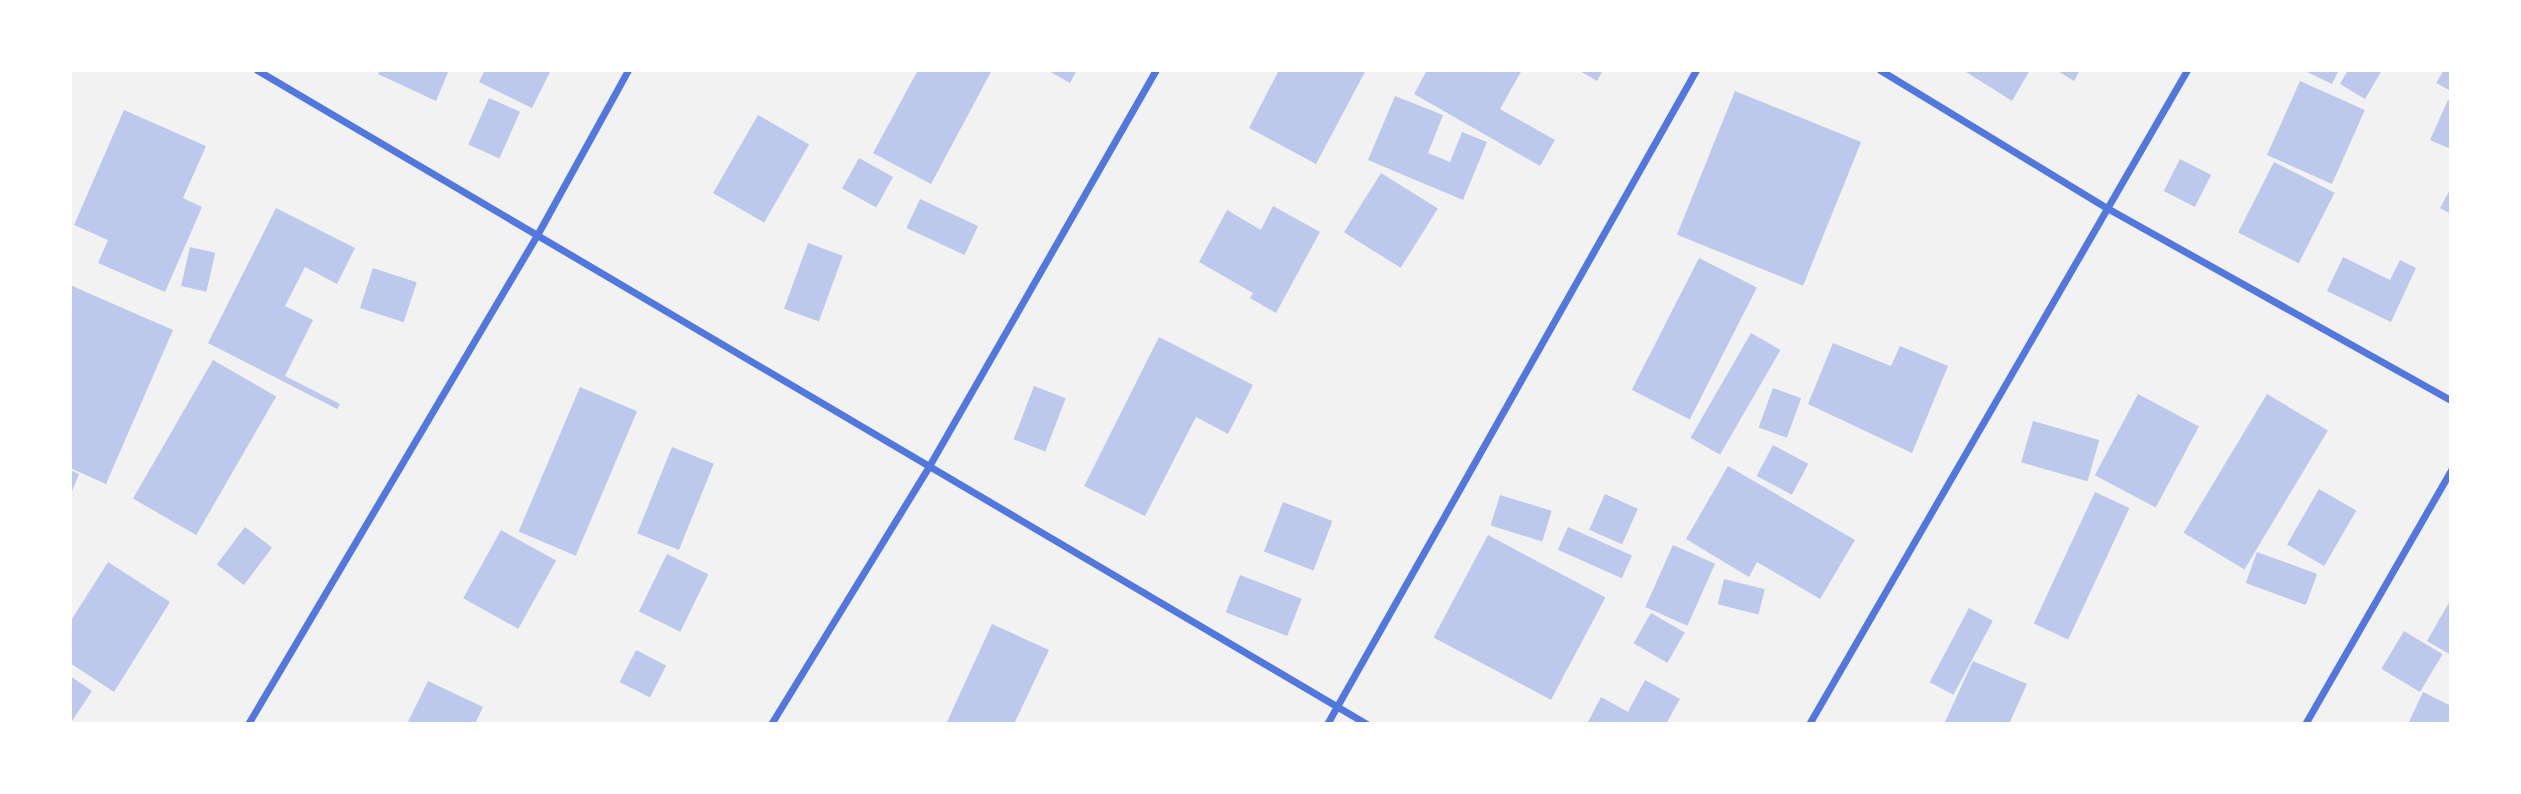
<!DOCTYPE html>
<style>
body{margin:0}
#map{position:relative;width:2521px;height:794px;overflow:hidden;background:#f2f2f2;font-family:"PT Serif",serif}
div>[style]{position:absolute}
.building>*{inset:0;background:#bdc9ec;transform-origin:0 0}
.minor>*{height:7px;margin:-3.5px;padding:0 3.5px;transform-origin:3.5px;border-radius:3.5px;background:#5277de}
span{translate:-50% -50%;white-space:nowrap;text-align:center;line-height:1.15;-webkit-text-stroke:5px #fff;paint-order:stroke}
.frame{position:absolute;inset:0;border:72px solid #fff;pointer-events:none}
</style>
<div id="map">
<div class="building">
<i style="clip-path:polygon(380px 70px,449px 70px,436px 101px,378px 74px)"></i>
<i style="clip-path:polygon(485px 70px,551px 70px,532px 108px,479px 82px)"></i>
<i style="clip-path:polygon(918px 70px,992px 70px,931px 184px,873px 153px)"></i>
<i style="clip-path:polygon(1047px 70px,1077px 70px,1070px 83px)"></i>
<i style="clip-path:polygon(1279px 70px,1366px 70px,1316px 164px,1249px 128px)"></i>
<i style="clip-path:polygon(1427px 70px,1522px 70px,1500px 109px,1555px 140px,1540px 166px,1414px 94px)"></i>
<i style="clip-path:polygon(1578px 70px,1603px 70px,1597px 81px)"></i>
<i style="clip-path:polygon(1963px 70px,2030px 70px,2012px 101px)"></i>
<i style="clip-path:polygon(2056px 70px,2080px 70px,2074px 81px)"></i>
<i style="clip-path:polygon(2303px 70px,2339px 70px,2332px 84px)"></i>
<i style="clip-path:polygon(2348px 70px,2382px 70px,2365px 99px,2340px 84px)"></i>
<i style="clip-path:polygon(2444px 70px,2451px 70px,2451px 91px,2436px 83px)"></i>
<i style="left:2300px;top:81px;width:71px;height:81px;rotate:24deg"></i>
<i style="left:1735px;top:91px;width:136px;height:155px;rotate:22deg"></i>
<i style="clip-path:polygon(1395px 96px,1443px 115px,1428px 153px,1450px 162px,1462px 132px,1487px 142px,1463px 200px,1368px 160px)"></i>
<i style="left:489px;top:98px;width:34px;height:51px;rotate:24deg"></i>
<i style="clip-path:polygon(2448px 100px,2451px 101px,2451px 149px,2430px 140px)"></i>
<i style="clip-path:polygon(124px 110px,206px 146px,183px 198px,202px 207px,165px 292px,98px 263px,108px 240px,74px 225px)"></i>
<i style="left:758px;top:115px;width:59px;height:90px;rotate:30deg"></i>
<i style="left:859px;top:158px;width:39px;height:35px;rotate:29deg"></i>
<i style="left:2180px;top:159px;width:35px;height:36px;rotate:27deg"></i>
<i style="left:2274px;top:162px;width:68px;height:79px;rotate:27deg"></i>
<i style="left:1381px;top:173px;width:67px;height:70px;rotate:32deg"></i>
<i style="clip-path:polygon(2451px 188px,2451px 214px,2440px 208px)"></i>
<i style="left:920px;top:199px;width:64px;height:32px;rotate:25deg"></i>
<i style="clip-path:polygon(1273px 206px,1320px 232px,1276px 313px,1250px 298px,1253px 293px,1199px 262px,1227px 210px,1261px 230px)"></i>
<i style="clip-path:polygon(276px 208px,355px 248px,337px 284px,305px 267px,285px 306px,313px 320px,285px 376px,340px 404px,337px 409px,208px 343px)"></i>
<i style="left:808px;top:243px;width:37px;height:70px;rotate:20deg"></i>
<i style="left:190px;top:247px;width:26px;height:40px;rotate:13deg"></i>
<i style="clip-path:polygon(2343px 257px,2390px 280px,2400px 260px,2416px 268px,2391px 322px,2327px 291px)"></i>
<i style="left:1699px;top:258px;width:65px;height:148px;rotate:27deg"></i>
<i style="left:373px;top:268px;width:46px;height:42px;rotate:18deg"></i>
<i style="clip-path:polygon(70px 285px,173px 330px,106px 484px,70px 468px)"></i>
<i style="left:1751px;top:333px;width:34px;height:121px;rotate:30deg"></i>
<i style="clip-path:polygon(1159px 337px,1253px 385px,1228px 434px,1196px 417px,1145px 516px,1084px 486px)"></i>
<i style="clip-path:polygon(1833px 343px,1891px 366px,1900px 346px,1948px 366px,1912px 453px,1808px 404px)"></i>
<i style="left:213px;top:360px;width:73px;height:160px;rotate:30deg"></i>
<i style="left:1034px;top:386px;width:34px;height:57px;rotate:21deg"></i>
<i style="left:580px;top:387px;width:62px;height:157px;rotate:23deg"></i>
<i style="left:1773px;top:388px;width:30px;height:42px;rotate:20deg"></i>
<i style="left:2138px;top:394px;width:69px;height:92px;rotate:28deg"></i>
<i style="left:2267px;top:394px;width:71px;height:162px;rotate:31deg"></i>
<i style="left:2033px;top:421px;width:69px;height:43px;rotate:16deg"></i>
<i style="left:1773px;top:445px;width:40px;height:35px;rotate:28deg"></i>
<i style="left:672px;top:447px;width:45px;height:93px;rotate:22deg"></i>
<i style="clip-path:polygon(1728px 466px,1855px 540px,1820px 599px,1757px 562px,1749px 577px,1686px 539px)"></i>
<i style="clip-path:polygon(70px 470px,79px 474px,70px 496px)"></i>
<i style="left:2319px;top:489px;width:43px;height:64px;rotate:30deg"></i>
<i style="left:2095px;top:492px;width:38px;height:145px;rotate:25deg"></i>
<i style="left:1605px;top:494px;width:36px;height:39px;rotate:24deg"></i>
<i style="left:1500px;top:495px;width:54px;height:32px;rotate:17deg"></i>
<i style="left:1283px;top:502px;width:53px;height:53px;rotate:21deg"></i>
<i style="left:245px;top:527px;width:34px;height:47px;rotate:37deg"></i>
<i style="left:1568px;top:527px;width:70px;height:25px;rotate:24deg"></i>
<i style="left:501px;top:530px;width:63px;height:78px;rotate:29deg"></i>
<i style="left:1488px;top:535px;width:133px;height:116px;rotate:28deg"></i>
<i style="left:1673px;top:545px;width:46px;height:68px;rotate:24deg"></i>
<i style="left:2257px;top:552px;width:64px;height:33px;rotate:20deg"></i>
<i style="left:667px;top:554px;width:46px;height:64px;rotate:26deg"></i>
<i style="clip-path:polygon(108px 562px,170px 602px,114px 692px,70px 663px,70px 622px)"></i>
<i style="left:1240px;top:575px;width:66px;height:40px;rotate:21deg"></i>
<i style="left:1724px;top:579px;width:42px;height:26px;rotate:14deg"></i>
<i style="clip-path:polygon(2451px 599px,2451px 655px,2427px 641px)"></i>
<i style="left:1969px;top:608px;width:27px;height:84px;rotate:28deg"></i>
<i style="left:1651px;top:613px;width:39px;height:35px;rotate:30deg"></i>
<i style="clip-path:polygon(992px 624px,1049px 650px,1014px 724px,946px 724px)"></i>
<i style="left:2404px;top:631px;width:45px;height:44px;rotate:31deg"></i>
<i style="left:636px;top:650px;width:34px;height:36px;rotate:27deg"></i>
<i style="clip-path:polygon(1973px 661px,2027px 684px,2009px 724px,1944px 724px)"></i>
<i style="clip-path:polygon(70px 676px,92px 691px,70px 724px)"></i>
<i style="clip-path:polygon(1645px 680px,1680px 699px,1666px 724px,1587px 724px,1601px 697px,1628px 712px)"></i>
<i style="clip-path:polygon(428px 681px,483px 707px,475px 724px,407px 724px)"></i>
<i style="clip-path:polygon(2423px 692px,2451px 706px,2451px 724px,2408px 724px)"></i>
</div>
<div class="minor">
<i style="left:257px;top:70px;width:1288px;rotate:30.51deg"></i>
<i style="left:1880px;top:70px;width:266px;rotate:31.3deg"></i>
<i style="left:2107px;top:208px;width:394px;rotate:29.2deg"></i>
<i style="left:248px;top:724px;width:568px;rotate:-59.42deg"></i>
<i style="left:537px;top:235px;width:188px;rotate:-61.1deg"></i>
<i style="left:771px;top:724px;width:303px;rotate:-58.5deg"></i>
<i style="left:929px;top:466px;width:456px;rotate:-60.2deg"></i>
<i style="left:1327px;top:724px;width:751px;rotate:-60.57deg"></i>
<i style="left:1809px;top:724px;width:755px;rotate:-59.97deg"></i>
<i style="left:2305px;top:724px;width:293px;rotate:-60.1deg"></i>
</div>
<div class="frame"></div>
</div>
